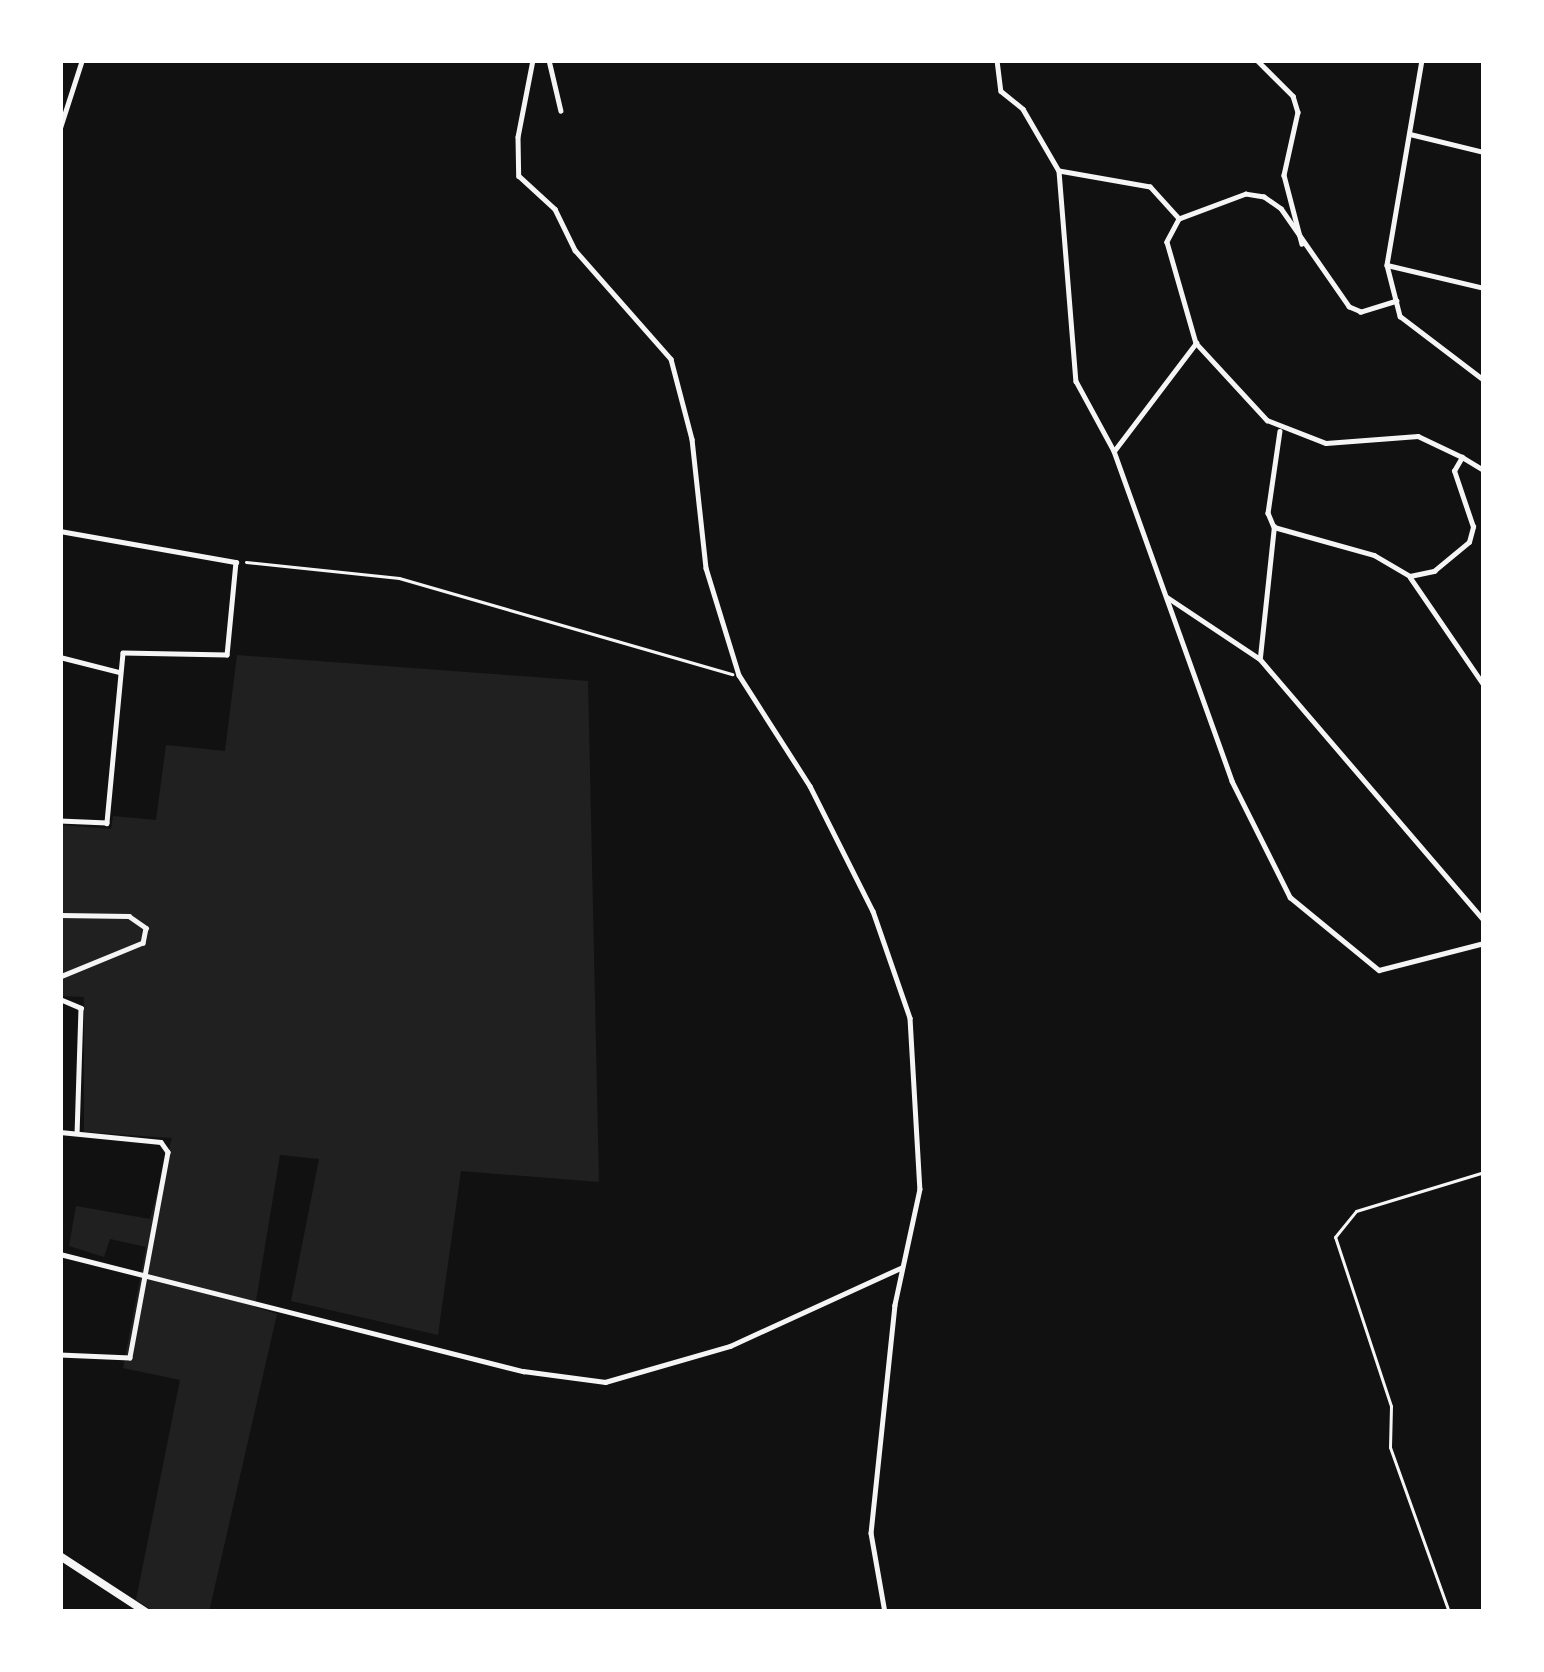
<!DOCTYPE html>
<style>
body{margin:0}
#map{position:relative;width:1544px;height:1672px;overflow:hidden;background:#111;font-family:"PT Serif",serif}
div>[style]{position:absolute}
.green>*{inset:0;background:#202020}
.path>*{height:3px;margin:-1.5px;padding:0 1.5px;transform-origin:1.5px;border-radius:1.5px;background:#f5f5f5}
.minor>*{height:4.5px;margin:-2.25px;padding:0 2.25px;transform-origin:2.25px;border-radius:2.25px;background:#f5f5f5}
.secondary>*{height:8px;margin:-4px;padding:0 4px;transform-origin:4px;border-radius:4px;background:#f5f5f5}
span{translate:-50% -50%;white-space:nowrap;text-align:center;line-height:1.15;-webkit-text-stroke:9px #fff;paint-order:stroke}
.frame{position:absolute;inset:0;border:63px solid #fff;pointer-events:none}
</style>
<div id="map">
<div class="green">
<i style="clip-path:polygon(237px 655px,588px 681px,599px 1182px,461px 1171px,438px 1335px,291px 1301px,319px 1159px,280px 1155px,255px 1307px,277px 1314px,209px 1612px,155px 1612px,136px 1600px,180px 1380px,123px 1368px,146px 1247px,110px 1239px,104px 1257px,69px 1246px,76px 1206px,150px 1219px,172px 1138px,84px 1132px,84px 997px,60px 996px,60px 825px,111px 829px,113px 816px,156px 820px,166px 745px,225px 751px)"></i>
</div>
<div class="path">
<i style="left:246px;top:562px;width:154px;rotate:6deg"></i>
<i style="left:399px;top:578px;width:347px;rotate:16.1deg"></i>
<i style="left:1449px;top:1612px;width:175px;rotate:-109.7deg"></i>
<i style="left:1390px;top:1447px;width:41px;rotate:-88.6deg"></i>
<i style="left:1391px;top:1406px;width:178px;rotate:-108.3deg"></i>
<i style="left:1335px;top:1237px;width:33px;rotate:-51deg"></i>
<i style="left:1356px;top:1211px;width:134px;rotate:-16.9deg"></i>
</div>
<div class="minor">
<i style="left:533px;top:60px;width:78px;rotate:101deg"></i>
<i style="left:518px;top:137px;width:39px;rotate:89deg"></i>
<i style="left:519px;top:176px;width:49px;rotate:42.5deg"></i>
<i style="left:555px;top:209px;width:46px;rotate:64deg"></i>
<i style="left:575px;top:250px;width:145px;rotate:48.6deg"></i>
<i style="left:671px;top:359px;width:83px;rotate:75.3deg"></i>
<i style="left:692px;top:439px;width:130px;rotate:83.8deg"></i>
<i style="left:706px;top:568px;width:112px;rotate:72.9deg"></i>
<i style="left:739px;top:675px;width:132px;rotate:57.4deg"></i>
<i style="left:810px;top:786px;width:140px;rotate:63.3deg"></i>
<i style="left:873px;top:911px;width:113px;rotate:70.9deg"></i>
<i style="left:910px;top:1018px;width:171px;rotate:86.7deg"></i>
<i style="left:920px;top:1189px;width:119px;rotate:102.2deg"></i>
<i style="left:895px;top:1305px;width:229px;rotate:96deg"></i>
<i style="left:871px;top:1533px;width:80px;rotate:80deg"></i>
<i style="left:549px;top:60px;width:52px;rotate:76.8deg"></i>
<i style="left:997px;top:60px;width:31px;rotate:83deg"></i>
<i style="left:1001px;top:91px;width:28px;rotate:39deg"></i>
<i style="left:1023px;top:109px;width:72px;rotate:59.9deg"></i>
<i style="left:1257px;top:60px;width:51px;rotate:45deg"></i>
<i style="left:1293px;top:96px;width:17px;rotate:73deg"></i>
<i style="left:1298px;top:112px;width:65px;rotate:102.5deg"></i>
<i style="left:1284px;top:175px;width:71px;rotate:75.4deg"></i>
<i style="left:1422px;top:60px;width:208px;rotate:99.7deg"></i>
<i style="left:1387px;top:265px;width:53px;rotate:75.7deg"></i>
<i style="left:1400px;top:316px;width:106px;rotate:37.3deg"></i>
<i style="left:60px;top:128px;width:71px;rotate:-72.1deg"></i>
<i style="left:1410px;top:134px;width:76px;rotate:13.7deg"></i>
<i style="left:1179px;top:219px;width:43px;rotate:-132.2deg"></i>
<i style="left:1150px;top:187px;width:92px;rotate:-170deg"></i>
<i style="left:1059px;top:171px;width:211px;rotate:85.4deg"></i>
<i style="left:1076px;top:381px;width:80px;rotate:61.5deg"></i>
<i style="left:1114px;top:451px;width:136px;rotate:-52.8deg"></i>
<i style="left:1387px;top:265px;width:100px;rotate:13.3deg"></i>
<i style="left:1397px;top:301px;width:38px;rotate:163deg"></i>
<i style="left:1361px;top:312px;width:13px;rotate:-157deg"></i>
<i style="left:1349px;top:307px;width:119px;rotate:-124.8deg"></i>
<i style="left:1281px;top:209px;width:21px;rotate:-145deg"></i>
<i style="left:1264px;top:197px;width:18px;rotate:-171deg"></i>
<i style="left:1246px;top:194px;width:72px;rotate:159.5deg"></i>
<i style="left:1179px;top:219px;width:26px;rotate:118deg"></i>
<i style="left:1167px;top:242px;width:105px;rotate:74deg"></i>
<i style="left:1196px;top:343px;width:105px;rotate:47.3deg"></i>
<i style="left:1267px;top:420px;width:63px;rotate:21.3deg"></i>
<i style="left:1326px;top:443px;width:92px;rotate:-4.4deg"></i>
<i style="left:1418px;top:436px;width:49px;rotate:25.5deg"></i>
<i style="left:1280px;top:431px;width:83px;rotate:98.3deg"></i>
<i style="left:1268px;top:513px;width:15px;rotate:67deg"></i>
<i style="left:1274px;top:527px;width:104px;rotate:15.6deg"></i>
<i style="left:1374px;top:555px;width:42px;rotate:30.3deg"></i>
<i style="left:1410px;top:576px;width:25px;rotate:-12deg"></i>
<i style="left:1434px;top:571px;width:45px;rotate:-39.6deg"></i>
<i style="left:1469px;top:542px;width:16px;rotate:-75deg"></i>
<i style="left:1473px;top:527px;width:59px;rotate:-108.7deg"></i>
<i style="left:1454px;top:471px;width:16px;rotate:-60deg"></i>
<i style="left:1462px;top:457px;width:26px;rotate:31deg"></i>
<i style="left:1114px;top:451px;width:350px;rotate:70.3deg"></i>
<i style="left:1232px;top:781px;width:130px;rotate:63.4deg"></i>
<i style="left:1290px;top:897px;width:115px;rotate:39.4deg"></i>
<i style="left:1379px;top:970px;width:108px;rotate:-14.4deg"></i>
<i style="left:60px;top:531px;width:179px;rotate:10deg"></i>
<i style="left:236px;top:562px;width:93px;rotate:95.5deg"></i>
<i style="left:227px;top:655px;width:104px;rotate:-178.9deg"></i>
<i style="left:123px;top:653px;width:171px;rotate:95.4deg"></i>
<i style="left:107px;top:823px;width:47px;rotate:-177.6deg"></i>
<i style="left:1410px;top:577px;width:131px;rotate:55.6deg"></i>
<i style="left:1167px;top:597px;width:112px;rotate:33.7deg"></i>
<i style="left:1260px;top:659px;width:344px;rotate:49.4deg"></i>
<i style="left:60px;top:657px;width:61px;rotate:14.3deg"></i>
<i style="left:1260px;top:657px;width:131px;rotate:-83.9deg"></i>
<i style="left:60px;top:915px;width:69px;rotate:0.8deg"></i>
<i style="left:129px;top:916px;width:21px;rotate:35deg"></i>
<i style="left:146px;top:928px;width:15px;rotate:101deg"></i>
<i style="left:143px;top:943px;width:90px;rotate:157.7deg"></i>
<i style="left:60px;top:999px;width:23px;rotate:23deg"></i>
<i style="left:81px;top:1008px;width:124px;rotate:91.8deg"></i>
<i style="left:60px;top:1132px;width:101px;rotate:5.7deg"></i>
<i style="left:161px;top:1142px;width:12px;rotate:55deg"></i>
<i style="left:168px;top:1152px;width:209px;rotate:100.5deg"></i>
<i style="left:130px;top:1358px;width:70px;rotate:-177.5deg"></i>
<i style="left:60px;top:1254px;width:478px;rotate:14.2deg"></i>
<i style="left:523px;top:1371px;width:83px;rotate:7.6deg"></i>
<i style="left:605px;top:1382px;width:130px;rotate:-16.1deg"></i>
<i style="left:730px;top:1346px;width:187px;rotate:-24.6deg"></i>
</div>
<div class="secondary">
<i style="left:60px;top:1556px;width:103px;rotate:33.1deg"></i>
</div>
<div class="frame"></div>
</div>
